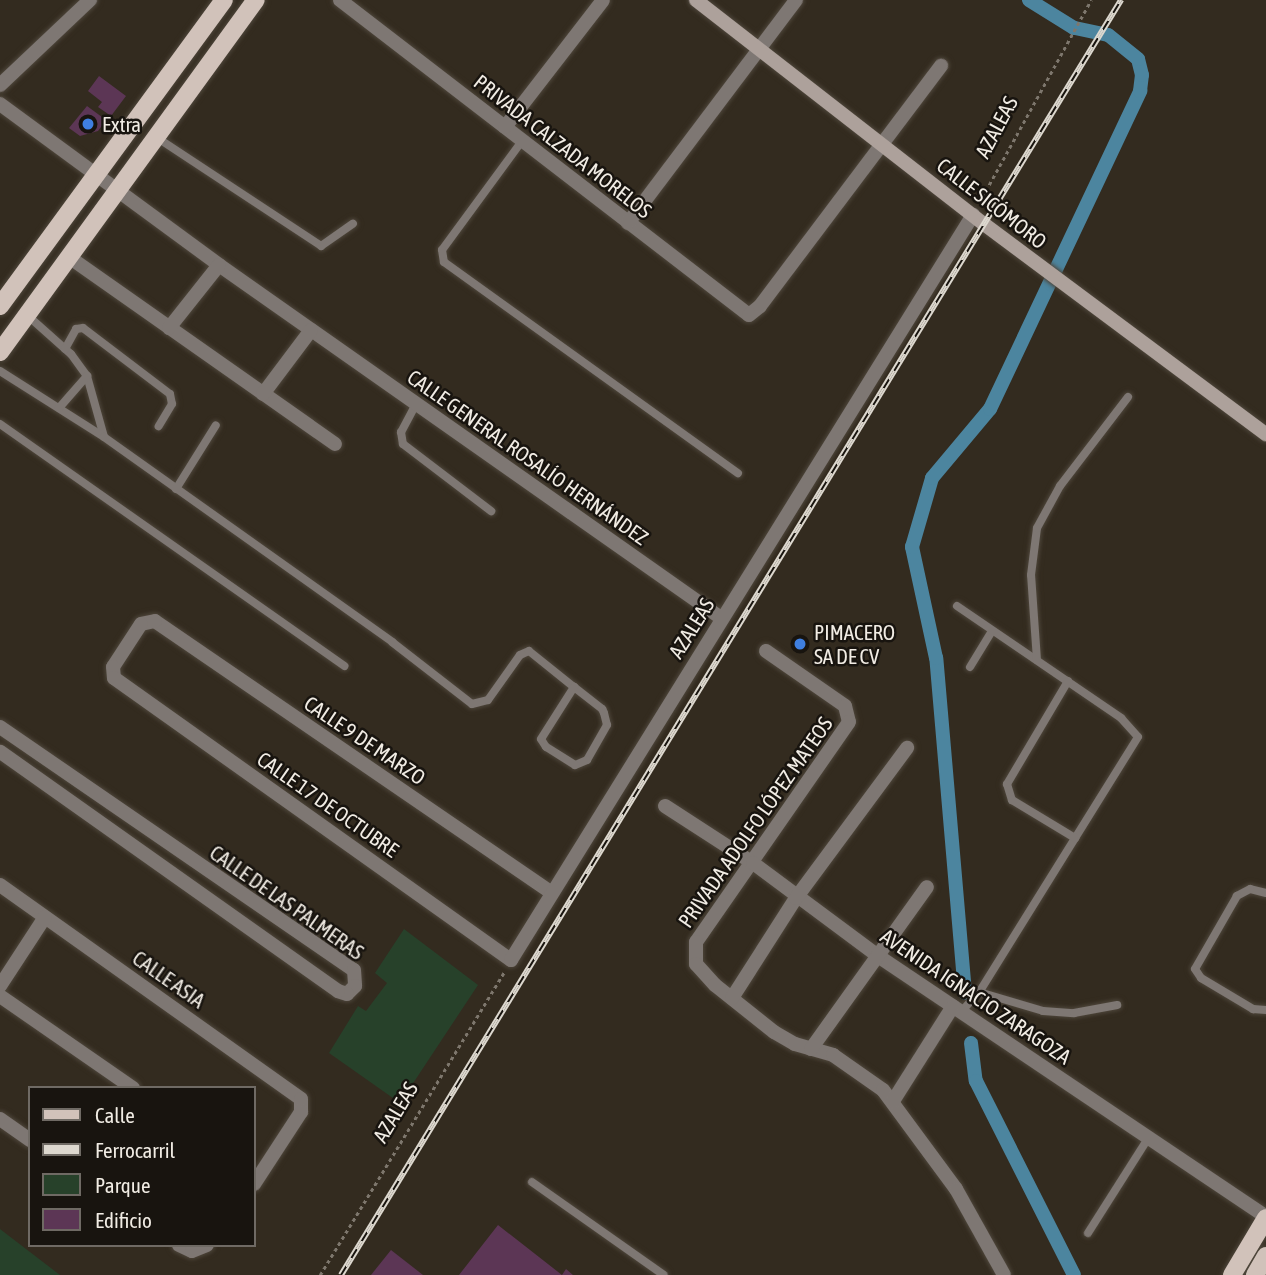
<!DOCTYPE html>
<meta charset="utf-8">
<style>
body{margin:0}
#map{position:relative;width:1266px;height:1275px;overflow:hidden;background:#332b1f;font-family:"Asap Condensed",sans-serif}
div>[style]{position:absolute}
.green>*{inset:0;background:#27412a}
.canal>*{height:14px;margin:-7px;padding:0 7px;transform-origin:7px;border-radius:7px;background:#4c859f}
.building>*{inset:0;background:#5c3655}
.path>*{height:2.5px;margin-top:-1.25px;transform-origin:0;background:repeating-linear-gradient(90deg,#7e776d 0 3.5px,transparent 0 7px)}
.roads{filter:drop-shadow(0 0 2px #4e463b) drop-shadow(0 0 2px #4e463b)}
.lane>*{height:8px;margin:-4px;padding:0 4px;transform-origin:4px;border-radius:4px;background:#7e7773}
.street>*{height:14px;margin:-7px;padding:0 7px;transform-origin:7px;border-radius:7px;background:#7e7773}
.secondary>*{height:14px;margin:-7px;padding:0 7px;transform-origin:7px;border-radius:7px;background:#ada19b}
.primary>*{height:18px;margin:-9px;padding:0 9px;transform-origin:9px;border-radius:9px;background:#d1c2ba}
.rail>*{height:6px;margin-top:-3px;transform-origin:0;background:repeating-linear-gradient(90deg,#18140f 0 10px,#ddd8cf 0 20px);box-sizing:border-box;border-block:2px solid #ddd8cf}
.dots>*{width:19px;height:19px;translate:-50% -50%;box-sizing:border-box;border:4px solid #18140f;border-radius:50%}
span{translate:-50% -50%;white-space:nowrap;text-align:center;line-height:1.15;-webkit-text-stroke:5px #18140f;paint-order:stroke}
.poi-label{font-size:21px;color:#f1ece4}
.left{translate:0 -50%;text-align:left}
.street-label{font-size:21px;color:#f1ece4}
.legend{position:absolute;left:28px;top:1086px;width:228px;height:161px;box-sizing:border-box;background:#18140f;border:2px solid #6f6a64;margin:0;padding:9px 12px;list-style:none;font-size:21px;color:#f1ece4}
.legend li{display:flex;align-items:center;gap:14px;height:35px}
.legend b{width:35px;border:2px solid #6f6a64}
</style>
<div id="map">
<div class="green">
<i style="clip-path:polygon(404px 929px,478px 985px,400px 1103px,329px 1053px,358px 1006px,366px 1011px,387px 983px,375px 973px)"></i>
<i style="clip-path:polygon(0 1229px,60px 1275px,0 1275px)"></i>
</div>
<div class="canal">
<i style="left:965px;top:993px;width:336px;rotate:-94.9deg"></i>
<i style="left:936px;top:658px;width:114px;rotate:-102.2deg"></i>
<i style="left:912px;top:547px;width:72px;rotate:-73.8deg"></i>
<i style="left:932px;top:478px;width:90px;rotate:-50deg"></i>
<i style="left:990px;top:409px;width:352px;rotate:-64.7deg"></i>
<i style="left:1140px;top:91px;width:16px;rotate:-83deg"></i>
<i style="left:1142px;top:75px;width:16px;rotate:-104deg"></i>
<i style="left:1138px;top:59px;width:38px;rotate:-141deg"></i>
<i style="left:1108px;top:35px;width:35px;rotate:-168deg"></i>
<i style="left:1074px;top:28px;width:53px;rotate:-148.1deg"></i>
<i style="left:971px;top:1043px;width:38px;rotate:83deg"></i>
<i style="left:976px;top:1081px;width:217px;rotate:63.2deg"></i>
</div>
<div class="building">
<i style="clip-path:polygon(99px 76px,126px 96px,111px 116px,98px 107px,102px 102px,88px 91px)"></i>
<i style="clip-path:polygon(87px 106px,106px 120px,98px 131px,80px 136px,69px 128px)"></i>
<i style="clip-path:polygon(498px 1225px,562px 1275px,566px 1269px,573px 1275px,459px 1275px)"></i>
<i style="clip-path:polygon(391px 1250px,423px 1275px,371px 1275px)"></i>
</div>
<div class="path">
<i style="left:979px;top:203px;width:232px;rotate:-61.1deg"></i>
<i style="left:320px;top:1275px;width:354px;rotate:-58.7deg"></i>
</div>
<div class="roads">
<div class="lane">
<i style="left:156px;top:137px;width:198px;rotate:33.4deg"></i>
<i style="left:321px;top:246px;width:39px;rotate:-35deg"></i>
<i style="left:522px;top:141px;width:135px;rotate:126.3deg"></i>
<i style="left:442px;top:250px;width:12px;rotate:81deg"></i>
<i style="left:444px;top:262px;width:362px;rotate:35.7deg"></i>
<i style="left:27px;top:315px;width:59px;rotate:41.6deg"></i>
<i style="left:71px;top:354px;width:27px;rotate:54deg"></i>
<i style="left:87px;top:376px;width:63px;rotate:74.4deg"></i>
<i style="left:65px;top:349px;width:23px;rotate:-61deg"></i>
<i style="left:76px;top:329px;width:7px;rotate:-8deg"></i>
<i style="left:83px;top:328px;width:109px;rotate:37.2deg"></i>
<i style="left:170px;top:394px;width:10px;rotate:79deg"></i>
<i style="left:172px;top:404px;width:26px;rotate:121deg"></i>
<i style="left:0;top:371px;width:123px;rotate:32.4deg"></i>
<i style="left:104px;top:437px;width:354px;rotate:35.4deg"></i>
<i style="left:392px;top:642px;width:101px;rotate:37.8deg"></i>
<i style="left:472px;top:704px;width:16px;rotate:-14deg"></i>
<i style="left:488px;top:700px;width:55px;rotate:-54.6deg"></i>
<i style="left:520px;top:655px;width:10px;rotate:-24deg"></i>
<i style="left:529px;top:651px;width:58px;rotate:38.7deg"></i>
<i style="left:574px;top:687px;width:36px;rotate:38deg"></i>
<i style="left:602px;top:709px;width:4px;rotate:63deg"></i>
<i style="left:604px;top:713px;width:12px;rotate:76deg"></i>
<i style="left:607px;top:725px;width:40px;rotate:119.7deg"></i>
<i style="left:587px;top:760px;width:13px;rotate:157deg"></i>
<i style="left:575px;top:765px;width:34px;rotate:-148deg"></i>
<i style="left:546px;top:747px;width:9px;rotate:-122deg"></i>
<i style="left:541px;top:739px;width:62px;rotate:-57.6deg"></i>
<i style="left:416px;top:404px;width:32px;rotate:118deg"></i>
<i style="left:401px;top:432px;width:12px;rotate:81deg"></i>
<i style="left:403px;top:444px;width:111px;rotate:37.3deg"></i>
<i style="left:59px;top:408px;width:43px;rotate:-48.8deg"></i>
<i style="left:0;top:424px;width:421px;rotate:35.1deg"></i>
<i style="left:176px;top:489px;width:75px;rotate:-58deg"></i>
<i style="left:957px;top:606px;width:199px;rotate:34.3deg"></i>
<i style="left:1121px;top:718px;width:25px;rotate:48deg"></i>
<i style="left:1138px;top:737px;width:301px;rotate:121.9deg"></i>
<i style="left:979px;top:992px;width:27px;rotate:132deg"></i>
<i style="left:1037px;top:660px;width:85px;rotate:-94deg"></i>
<i style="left:1031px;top:575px;width:47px;rotate:-82.7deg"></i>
<i style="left:1037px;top:528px;width:48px;rotate:-61.3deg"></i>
<i style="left:1060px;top:486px;width:112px;rotate:-52.6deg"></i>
<i style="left:970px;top:667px;width:42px;rotate:-58.6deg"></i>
<i style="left:1068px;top:681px;width:120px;rotate:120.6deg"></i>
<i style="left:1007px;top:784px;width:17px;rotate:73deg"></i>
<i style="left:1012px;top:800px;width:74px;rotate:31.1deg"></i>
<i style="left:1266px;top:893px;width:16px;rotate:-166deg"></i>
<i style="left:1250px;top:889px;width:15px;rotate:152deg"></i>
<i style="left:1237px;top:896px;width:84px;rotate:119.9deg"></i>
<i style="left:1195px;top:969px;width:11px;rotate:56deg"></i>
<i style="left:1201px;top:978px;width:61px;rotate:30.8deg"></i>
<i style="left:1253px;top:1009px;width:13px;rotate:4deg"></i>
<i style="left:979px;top:992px;width:67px;rotate:16.5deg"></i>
<i style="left:1043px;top:1011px;width:31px;rotate:4deg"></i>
<i style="left:1074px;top:1013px;width:44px;rotate:-10.5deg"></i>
<i style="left:532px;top:1182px;width:161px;rotate:35.2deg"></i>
<i style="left:1088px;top:1233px;width:114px;rotate:-57.6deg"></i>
</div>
<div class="street">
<i style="left:340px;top:0;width:516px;rotate:37.6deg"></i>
<i style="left:749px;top:315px;width:14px;rotate:-39deg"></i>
<i style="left:760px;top:306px;width:301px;rotate:-53deg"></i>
<i style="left:0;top:85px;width:124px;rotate:-43.4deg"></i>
<i style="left:0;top:104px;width:272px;rotate:36.3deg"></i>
<i style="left:219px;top:265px;width:614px;rotate:35.11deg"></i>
<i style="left:505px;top:127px;width:160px;rotate:-52.3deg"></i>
<i style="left:628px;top:223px;width:279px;rotate:-53deg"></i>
<i style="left:69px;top:257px;width:325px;rotate:35.1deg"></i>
<i style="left:169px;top:328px;width:80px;rotate:-51.6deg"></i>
<i style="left:263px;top:394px;width:80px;rotate:-53.1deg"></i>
<i style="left:766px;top:651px;width:96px;rotate:34.8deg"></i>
<i style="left:845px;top:706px;width:16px;rotate:76deg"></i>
<i style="left:849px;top:722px;width:268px;rotate:124.8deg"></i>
<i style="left:696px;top:942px;width:22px;rotate:90deg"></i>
<i style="left:696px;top:964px;width:28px;rotate:48deg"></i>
<i style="left:715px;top:985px;width:75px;rotate:38.5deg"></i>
<i style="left:774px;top:1032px;width:24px;rotate:30deg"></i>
<i style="left:795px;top:1044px;width:40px;rotate:16deg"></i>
<i style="left:833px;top:1055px;width:61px;rotate:35deg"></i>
<i style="left:883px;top:1090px;width:123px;rotate:53.6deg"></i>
<i style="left:956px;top:1189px;width:98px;rotate:60.8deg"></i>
<i style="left:0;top:727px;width:429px;rotate:34.5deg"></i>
<i style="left:354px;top:970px;width:16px;rotate:86deg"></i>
<i style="left:355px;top:986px;width:11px;rotate:135deg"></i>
<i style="left:347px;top:994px;width:9px;rotate:-162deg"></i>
<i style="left:338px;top:991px;width:414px;rotate:-144.7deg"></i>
<i style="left:665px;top:806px;width:105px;rotate:32.9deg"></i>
<i style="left:753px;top:863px;width:156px;rotate:36.6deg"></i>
<i style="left:878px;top:956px;width:468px;rotate:33.9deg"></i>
<i style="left:0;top:885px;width:369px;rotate:35.4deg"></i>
<i style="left:301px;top:1099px;width:13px;rotate:90deg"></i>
<i style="left:301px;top:1112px;width:86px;rotate:123.1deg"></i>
<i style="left:552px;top:893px;width:481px;rotate:-145.6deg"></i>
<i style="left:155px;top:621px;width:14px;rotate:168deg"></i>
<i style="left:141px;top:624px;width:51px;rotate:123.1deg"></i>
<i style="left:113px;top:667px;width:11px;rotate:85deg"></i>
<i style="left:114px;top:678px;width:487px;rotate:35.4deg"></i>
<i style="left:511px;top:960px;width:877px;rotate:-58.2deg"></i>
<i style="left:0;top:986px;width:82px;rotate:-56.9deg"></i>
<i style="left:0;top:996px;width:162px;rotate:34.7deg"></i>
<i style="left:732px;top:998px;width:119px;rotate:-57.4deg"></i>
<i style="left:796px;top:898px;width:187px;rotate:-53.5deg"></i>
<i style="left:811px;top:1049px;width:199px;rotate:-54.4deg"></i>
<i style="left:893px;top:1101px;width:112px;rotate:-57.7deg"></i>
<i style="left:0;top:1119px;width:37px;rotate:35deg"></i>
<i style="left:179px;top:1245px;width:14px;rotate:25deg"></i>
<i style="left:192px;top:1251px;width:16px;rotate:-22deg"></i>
</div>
<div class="secondary">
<i style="left:696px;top:0;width:365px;rotate:37.9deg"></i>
<i style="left:984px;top:224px;width:352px;rotate:36.7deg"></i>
</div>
<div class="primary">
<i style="left:0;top:306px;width:379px;rotate:-53.8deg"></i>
<i style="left:0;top:352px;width:435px;rotate:-54deg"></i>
<i style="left:1232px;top:1275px;width:66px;rotate:-59.2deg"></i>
<i style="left:1255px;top:1275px;width:22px;rotate:-60deg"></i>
</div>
</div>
<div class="rail">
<i style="left:341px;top:1275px;width:1495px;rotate:-58.54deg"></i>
</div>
<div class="dots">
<i style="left:88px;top:124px;background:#3f7fe0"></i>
<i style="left:800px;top:644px;background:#3f7fe0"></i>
</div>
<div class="poi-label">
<span class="left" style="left:102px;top:124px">Extra</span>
<span class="left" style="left:814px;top:644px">PIMACERO<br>SA DE CV</span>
</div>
<div class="street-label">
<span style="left:996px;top:127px;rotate:-62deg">AZALEAS</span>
<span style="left:563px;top:146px;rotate:38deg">PRIVADA CALZADA MORELOS</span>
<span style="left:992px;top:203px;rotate:38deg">CALLE SICÓMORO</span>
<span style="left:528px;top:457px;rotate:35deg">CALLE GENERAL ROSALÍO HERNÁNDEZ</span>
<span style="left:691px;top:628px;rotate:-58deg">AZALEAS</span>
<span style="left:365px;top:740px;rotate:34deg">CALLE 9 DE MARZO</span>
<span style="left:328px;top:804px;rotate:35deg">CALLE 17 DE OCTUBRE</span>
<span style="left:755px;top:822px;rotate:-55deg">PRIVADA ADOLFO LÓPEZ MATEOS</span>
<span style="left:287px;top:902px;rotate:35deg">CALLE DE LAS PALMERAS</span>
<span style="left:169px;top:979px;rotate:35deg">CALLE ASIA</span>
<span style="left:976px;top:996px;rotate:34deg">AVENIDA IGNACIO ZARAGOZA</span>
<span style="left:395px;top:1112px;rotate:-59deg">AZALEAS</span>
</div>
<ul class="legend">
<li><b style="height:9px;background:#d1c2ba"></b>Calle</li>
<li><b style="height:9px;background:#ddd8cf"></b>Ferrocarril</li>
<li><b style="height:19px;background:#27412a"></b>Parque</li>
<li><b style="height:19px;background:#5c3655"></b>Edificio</li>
</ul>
</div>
